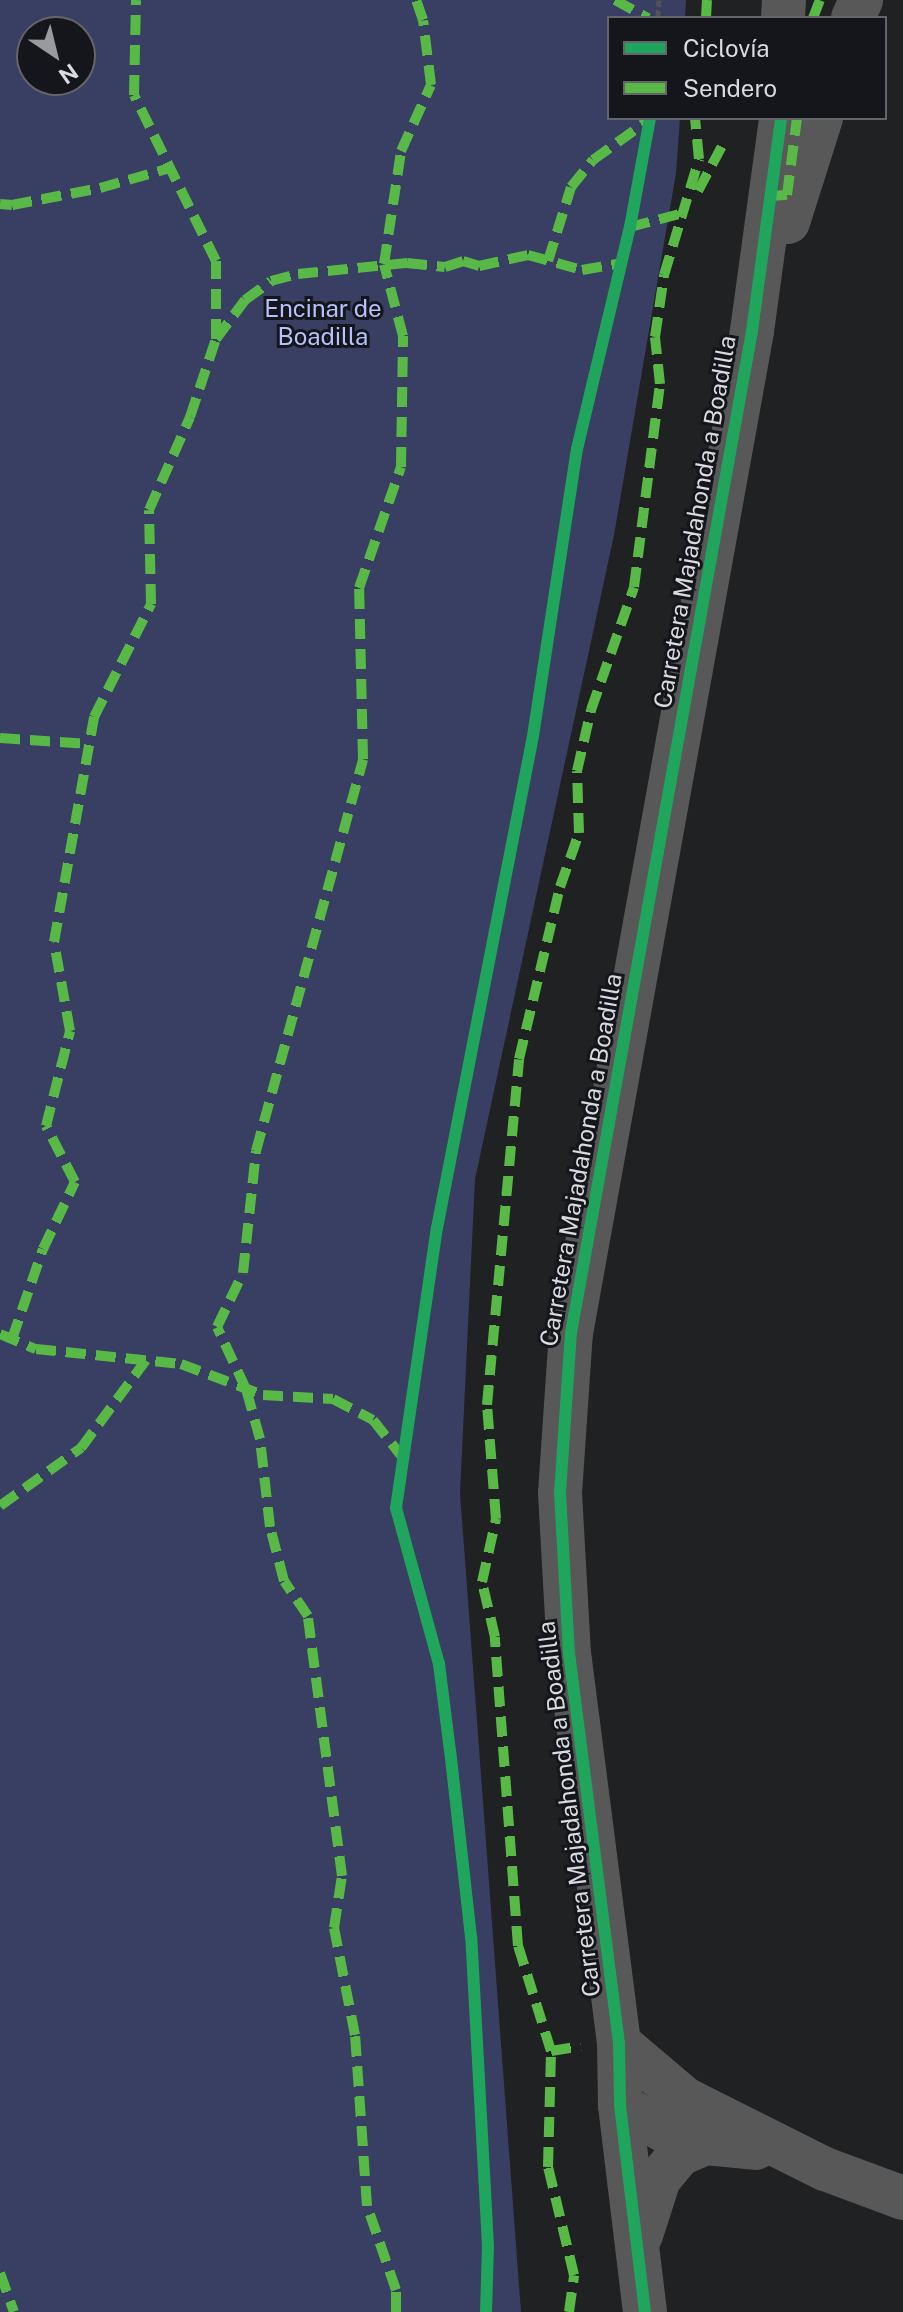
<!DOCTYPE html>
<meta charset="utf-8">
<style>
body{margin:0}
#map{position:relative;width:903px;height:2312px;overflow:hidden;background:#202123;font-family:"Public Sans",sans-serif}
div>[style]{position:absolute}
.green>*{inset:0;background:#383f62}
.path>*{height:5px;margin-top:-2.5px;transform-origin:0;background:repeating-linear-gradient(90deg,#525354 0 8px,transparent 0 12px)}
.minor>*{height:44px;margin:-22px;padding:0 22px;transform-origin:22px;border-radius:22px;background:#575857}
.quiet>*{height:10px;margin-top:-5px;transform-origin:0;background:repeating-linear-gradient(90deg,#58b947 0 20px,transparent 0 30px)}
.cycleway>*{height:12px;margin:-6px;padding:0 6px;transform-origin:6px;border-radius:6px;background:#20a55d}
span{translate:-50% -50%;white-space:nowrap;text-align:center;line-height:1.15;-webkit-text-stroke:6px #15161b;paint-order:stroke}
.park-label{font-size:24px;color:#b4c1fc}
.street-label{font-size:24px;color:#dadbde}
.legend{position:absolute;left:607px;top:16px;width:280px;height:104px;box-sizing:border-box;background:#15161b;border:2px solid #646569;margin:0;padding:10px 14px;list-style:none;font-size:24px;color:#dadbde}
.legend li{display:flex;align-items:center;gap:16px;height:40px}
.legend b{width:40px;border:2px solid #646569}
.north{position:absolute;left:16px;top:16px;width:80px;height:80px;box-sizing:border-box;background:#15161b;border:2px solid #646569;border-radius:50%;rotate:145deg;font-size:22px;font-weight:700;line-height:32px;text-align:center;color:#dadbde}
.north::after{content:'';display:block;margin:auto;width:28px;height:36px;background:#999a9d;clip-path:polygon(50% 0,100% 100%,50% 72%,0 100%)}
</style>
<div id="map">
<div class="green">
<i style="clip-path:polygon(evenodd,0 0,686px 0,685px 18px,609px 18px,609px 118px,680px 118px,676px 173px,614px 535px,475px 1179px,460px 1493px,521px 2312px,0 2312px,0 0,32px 32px,80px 32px,80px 80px,32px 80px,32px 32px)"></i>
</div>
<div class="path">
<i style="left:658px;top:18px;width:18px;rotate:-87deg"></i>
<i style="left:486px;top:2312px;width:66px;rotate:-88.3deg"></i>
<i style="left:488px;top:2246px;width:309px;rotate:-93.1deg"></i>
<i style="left:471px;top:1937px;width:187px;rotate:-96.4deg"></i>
<i style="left:450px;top:1751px;width:88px;rotate:-97.2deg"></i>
<i style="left:439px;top:1664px;width:162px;rotate:-105.4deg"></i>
<i style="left:396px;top:1508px;width:283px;rotate:-81.7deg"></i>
<i style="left:437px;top:1228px;width:501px;rotate:-78.96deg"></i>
<i style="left:533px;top:736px;width:290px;rotate:-81.3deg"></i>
<i style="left:577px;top:449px;width:228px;rotate:-76.6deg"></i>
<i style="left:630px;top:227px;width:111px;rotate:-79.6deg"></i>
</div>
<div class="minor">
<i style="left:783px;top:18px;width:18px;rotate:-87deg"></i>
<i style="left:853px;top:18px;width:20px;rotate:-66deg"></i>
<i style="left:788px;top:222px;width:109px;rotate:-72.4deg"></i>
<i style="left:619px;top:2043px;width:87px;rotate:40.3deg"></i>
<i style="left:685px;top:2099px;width:157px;rotate:26.6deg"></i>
<i style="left:825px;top:2169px;width:83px;rotate:20.4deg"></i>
<i style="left:620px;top:2105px;width:52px;rotate:30deg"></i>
<i style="left:665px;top:2131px;width:43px;rotate:16.3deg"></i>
<i style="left:706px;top:2143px;width:50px;rotate:5.7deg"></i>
<i style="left:641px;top:2235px;width:59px;rotate:-72.2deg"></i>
<i style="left:659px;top:2179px;width:33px;rotate:-50deg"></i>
<i style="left:680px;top:2154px;width:28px;rotate:-23deg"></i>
<i style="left:645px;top:2312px;width:209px;rotate:-96.9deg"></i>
<i style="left:620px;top:2105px;width:62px;rotate:-90.9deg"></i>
<i style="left:619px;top:2043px;width:392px;rotate:-97.3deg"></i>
<i style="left:569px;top:1654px;width:161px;rotate:-93.2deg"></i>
<i style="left:560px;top:1493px;width:160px;rotate:-86.1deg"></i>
<i style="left:571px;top:1333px;width:1018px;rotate:-79.76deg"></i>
<i style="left:752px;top:331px;width:215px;rotate:-82.2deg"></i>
</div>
<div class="quiet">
<i style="left:615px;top:0;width:38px;rotate:29deg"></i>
<i style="left:706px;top:18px;width:18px;rotate:-87deg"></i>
<i style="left:813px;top:18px;width:19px;rotate:-69deg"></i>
<i style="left:698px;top:191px;width:51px;rotate:-61.9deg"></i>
<i style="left:771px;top:196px;width:16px;rotate:-4deg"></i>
<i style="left:787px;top:195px;width:78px;rotate:-82.6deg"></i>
<i style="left:0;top:204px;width:12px;rotate:5deg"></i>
<i style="left:12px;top:205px;width:90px;rotate:-10.9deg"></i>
<i style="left:100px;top:188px;width:73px;rotate:-15.9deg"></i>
<i style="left:630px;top:227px;width:59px;rotate:-14.7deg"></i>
<i style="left:548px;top:261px;width:77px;rotate:-72.7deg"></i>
<i style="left:571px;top:187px;width:35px;rotate:-51deg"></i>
<i style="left:593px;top:160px;width:70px;rotate:-35.7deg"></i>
<i style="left:216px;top:339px;width:49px;rotate:-53.4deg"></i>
<i style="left:245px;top:300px;width:32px;rotate:-36deg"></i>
<i style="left:271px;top:281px;width:28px;rotate:-15deg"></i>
<i style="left:298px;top:274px;width:110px;rotate:-5.8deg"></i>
<i style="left:407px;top:263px;width:38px;rotate:6deg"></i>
<i style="left:445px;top:267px;width:19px;rotate:-18deg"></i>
<i style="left:463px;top:261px;width:17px;rotate:17deg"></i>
<i style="left:479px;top:266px;width:50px;rotate:-12.7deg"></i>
<i style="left:528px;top:255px;width:56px;rotate:15.5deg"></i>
<i style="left:582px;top:270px;width:40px;rotate:-10deg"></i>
<i style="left:0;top:738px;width:89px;rotate:3.9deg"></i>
<i style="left:0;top:1334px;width:39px;rotate:23deg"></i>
<i style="left:36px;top:1349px;width:146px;rotate:5.9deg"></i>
<i style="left:181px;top:1364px;width:88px;rotate:20.7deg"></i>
<i style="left:263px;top:1395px;width:70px;rotate:3.3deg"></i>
<i style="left:333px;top:1399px;width:45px;rotate:27.7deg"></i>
<i style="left:373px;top:1420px;width:48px;rotate:51.7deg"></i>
<i style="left:12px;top:1339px;width:95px;rotate:-71deg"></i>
<i style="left:43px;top:1249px;width:74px;rotate:-64.5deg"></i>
<i style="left:75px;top:1182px;width:63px;rotate:-117.4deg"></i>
<i style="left:46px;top:1126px;width:98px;rotate:-75.8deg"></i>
<i style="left:70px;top:1031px;width:90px;rotate:-100.2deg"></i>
<i style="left:54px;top:942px;width:229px;rotate:-79.9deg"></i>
<i style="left:94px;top:717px;width:127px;rotate:-63.2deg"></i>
<i style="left:151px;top:604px;width:94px;rotate:-91.2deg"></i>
<i style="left:149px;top:510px;width:102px;rotate:-66.2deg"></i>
<i style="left:190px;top:417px;width:82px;rotate:-71.6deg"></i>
<i style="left:216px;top:339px;width:78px;rotate:-90deg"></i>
<i style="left:216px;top:261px;width:185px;rotate:-116.3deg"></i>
<i style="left:134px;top:95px;width:95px;rotate:-88.8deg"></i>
<i style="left:0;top:1506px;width:100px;rotate:-35.6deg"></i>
<i style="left:81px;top:1448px;width:109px;rotate:-53.5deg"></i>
<i style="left:551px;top:2051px;width:30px;rotate:-9deg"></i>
<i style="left:0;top:2273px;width:41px;rotate:70.3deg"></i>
<i style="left:396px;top:2312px;width:22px;rotate:-90deg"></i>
<i style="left:396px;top:2290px;width:89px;rotate:-109deg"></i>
<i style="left:367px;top:2206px;width:171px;rotate:-94deg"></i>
<i style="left:355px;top:2035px;width:109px;rotate:-101.1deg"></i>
<i style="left:334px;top:1928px;width:53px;rotate:-81.3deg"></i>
<i style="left:342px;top:1876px;width:262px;rotate:-97.5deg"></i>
<i style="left:308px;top:1616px;width:42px;rotate:-124.4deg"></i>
<i style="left:284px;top:1581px;width:56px;rotate:-104.5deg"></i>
<i style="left:270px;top:1527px;width:89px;rotate:-96.5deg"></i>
<i style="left:260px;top:1439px;width:52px;rotate:-105.6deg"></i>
<i style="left:246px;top:1389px;width:68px;rotate:-115.1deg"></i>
<i style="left:217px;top:1327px;width:60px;rotate:-64.3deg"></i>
<i style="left:243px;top:1273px;width:123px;rotate:-83.9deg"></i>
<i style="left:256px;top:1151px;width:406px;rotate:-74.7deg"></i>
<i style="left:363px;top:759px;width:171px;rotate:-91.3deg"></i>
<i style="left:359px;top:588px;width:128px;rotate:-70.9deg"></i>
<i style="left:401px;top:467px;width:131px;rotate:-89.1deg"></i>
<i style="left:403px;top:336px;width:74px;rotate:-104.8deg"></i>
<i style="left:384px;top:264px;width:114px;rotate:-81.4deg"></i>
<i style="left:401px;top:151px;width:72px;rotate:-65.6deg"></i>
<i style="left:431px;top:85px;width:65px;rotate:-97deg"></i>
<i style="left:423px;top:20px;width:21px;rotate:-109deg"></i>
<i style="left:569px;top:2312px;width:37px;rotate:-82deg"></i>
<i style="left:574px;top:2275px;width:111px;rotate:-103.5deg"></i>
<i style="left:548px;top:2167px;width:116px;rotate:-88.5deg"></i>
<i style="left:551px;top:2051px;width:110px;rotate:-107.4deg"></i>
<i style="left:518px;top:1946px;width:310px;rotate:-94.3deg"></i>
<i style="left:495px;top:1637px;width:57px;rotate:-103.3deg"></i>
<i style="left:482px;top:1582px;width:65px;rotate:-77.5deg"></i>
<i style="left:496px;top:1519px;width:114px;rotate:-94.5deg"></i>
<i style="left:487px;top:1405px;width:347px;rotate:-84.7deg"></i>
<i style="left:519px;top:1059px;width:177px;rotate:-76.6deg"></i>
<i style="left:560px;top:887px;width:57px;rotate:-70.6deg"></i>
<i style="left:579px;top:833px;width:62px;rotate:-91.8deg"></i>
<i style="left:577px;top:771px;width:63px;rotate:-77.1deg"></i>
<i style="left:591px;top:710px;width:130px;rotate:-70.7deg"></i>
<i style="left:634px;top:587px;width:205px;rotate:-82.7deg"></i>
<i style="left:660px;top:384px;width:47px;rotate:-96.1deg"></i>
<i style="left:655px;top:337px;width:63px;rotate:-81.7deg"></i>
<i style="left:664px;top:275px;width:121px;rotate:-73.2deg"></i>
<i style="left:699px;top:159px;width:41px;rotate:-95.6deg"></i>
</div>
<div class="cycleway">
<i style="left:486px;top:2312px;width:66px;rotate:-88.3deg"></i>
<i style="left:488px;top:2246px;width:309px;rotate:-93.1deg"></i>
<i style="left:471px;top:1937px;width:187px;rotate:-96.4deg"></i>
<i style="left:450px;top:1751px;width:88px;rotate:-97.2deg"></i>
<i style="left:439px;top:1664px;width:162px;rotate:-105.4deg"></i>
<i style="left:396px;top:1508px;width:283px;rotate:-81.7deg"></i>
<i style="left:437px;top:1228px;width:501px;rotate:-78.96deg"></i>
<i style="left:533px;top:736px;width:290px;rotate:-81.3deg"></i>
<i style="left:577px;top:449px;width:228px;rotate:-76.6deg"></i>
<i style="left:630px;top:227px;width:111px;rotate:-79.6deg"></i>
<i style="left:645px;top:2312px;width:209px;rotate:-96.9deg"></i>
<i style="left:620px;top:2105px;width:62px;rotate:-90.9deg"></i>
<i style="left:619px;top:2043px;width:392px;rotate:-97.3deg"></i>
<i style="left:569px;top:1654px;width:161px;rotate:-93.2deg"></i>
<i style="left:560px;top:1493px;width:160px;rotate:-86.1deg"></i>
<i style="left:571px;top:1333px;width:1018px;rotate:-79.76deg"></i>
<i style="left:752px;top:331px;width:215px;rotate:-82.2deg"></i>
</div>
<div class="park-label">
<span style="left:323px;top:323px">Encinar de<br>Boadilla</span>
</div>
<div class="street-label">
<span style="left:695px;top:522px;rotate:-80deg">Carretera Majadahonda a Boadilla</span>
<span style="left:581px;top:1160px;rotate:-80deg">Carretera Majadahonda a Boadilla</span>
<span style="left:569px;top:1809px;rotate:-97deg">Carretera Majadahonda a Boadilla</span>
</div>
<ul class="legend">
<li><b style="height:10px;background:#20a55d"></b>Ciclovía</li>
<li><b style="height:10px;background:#58b947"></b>Sendero</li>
</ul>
<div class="north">N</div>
</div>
